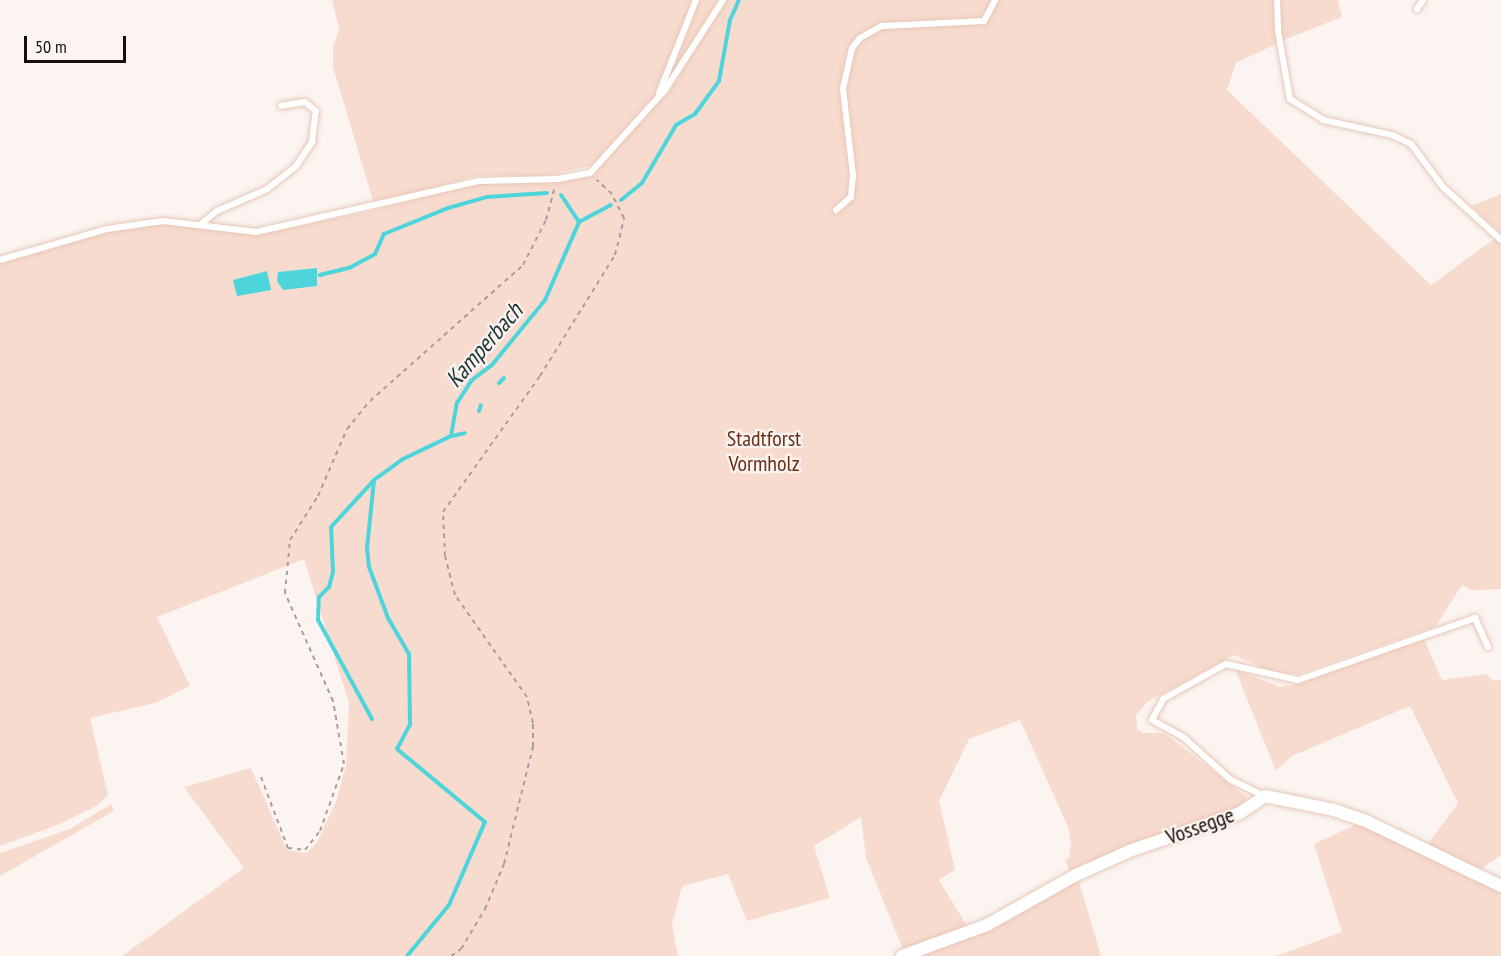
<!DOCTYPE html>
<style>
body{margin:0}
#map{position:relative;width:1501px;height:956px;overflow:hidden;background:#fbf4f1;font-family:"PT Sans Narrow",sans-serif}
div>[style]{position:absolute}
.green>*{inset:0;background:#f7dbce}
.water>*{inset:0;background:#4ed5dc}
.stream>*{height:4px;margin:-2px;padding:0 2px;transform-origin:2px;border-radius:2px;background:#4ed5dc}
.path>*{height:2px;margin-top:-1px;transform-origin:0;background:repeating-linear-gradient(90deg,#a79f9b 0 4.5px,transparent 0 9px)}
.roads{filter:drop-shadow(0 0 2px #e7c7b8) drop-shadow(0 0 2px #e7c7b8)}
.service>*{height:6px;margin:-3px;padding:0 3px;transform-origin:3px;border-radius:3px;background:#fff}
.minor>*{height:12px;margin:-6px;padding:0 6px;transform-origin:6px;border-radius:6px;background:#fff}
span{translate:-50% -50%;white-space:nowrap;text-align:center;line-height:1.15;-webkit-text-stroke:4.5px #fbf4f1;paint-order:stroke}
.park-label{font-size:22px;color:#683116}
.street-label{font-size:22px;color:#190f0a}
.water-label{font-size:24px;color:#1e3536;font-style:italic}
.scale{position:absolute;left:24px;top:36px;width:102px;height:27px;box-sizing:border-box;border:3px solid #190f0a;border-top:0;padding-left:8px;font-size:18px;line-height:21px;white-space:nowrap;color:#190f0a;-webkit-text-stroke:4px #fbf4f1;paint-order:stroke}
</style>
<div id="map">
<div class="green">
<i style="clip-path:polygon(332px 0,1275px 0,1278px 43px,1236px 63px,1227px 90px,1431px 285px,1501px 234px,1501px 589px,1471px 590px,1462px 585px,1436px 626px,1298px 674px,1273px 672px,1234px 655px,1147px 702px,1136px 715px,1137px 729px,1143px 733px,1164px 733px,1247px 797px,1242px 807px,1071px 873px,1065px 860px,1069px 858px,1071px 843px,1068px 827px,1020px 720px,969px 739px,939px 801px,955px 870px,939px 880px,967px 926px,904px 952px,866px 858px,861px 817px,814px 846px,830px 898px,747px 921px,728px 874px,682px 886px,672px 925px,678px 956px,122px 956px,244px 868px,184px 787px,251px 768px,287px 850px,306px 853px,316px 844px,336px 802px,346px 765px,349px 703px,304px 559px,157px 617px,190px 686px,155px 703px,90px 718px,108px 795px,98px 805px,60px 824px,0 846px,0 263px,97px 234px,158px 223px,256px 235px,372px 211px,478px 183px,560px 181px,593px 175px,655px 102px,652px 98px,593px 165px,544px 176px,475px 176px,374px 204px,333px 67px,333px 47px,339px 29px)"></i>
<i style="clip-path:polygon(1280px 0,1338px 0,1342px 17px,1281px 41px)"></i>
<i style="clip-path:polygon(1501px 194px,1501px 233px,1471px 206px)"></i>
<i style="clip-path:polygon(1424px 639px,1442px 680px,1486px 674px,1494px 681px,1501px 679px,1501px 855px,1478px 871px,1428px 844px,1458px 803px,1410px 706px,1292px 756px,1276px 771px,1235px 669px,1280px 687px,1299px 684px)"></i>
<i style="clip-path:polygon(111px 804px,114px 811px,0 876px,0 853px,70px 829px)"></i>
<i style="clip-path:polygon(1359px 823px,1501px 890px,1501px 956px,1276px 956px,1342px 932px,1314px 844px)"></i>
<i style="clip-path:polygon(1078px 878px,1101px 956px,913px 956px)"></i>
</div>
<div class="water">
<i style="clip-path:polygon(317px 268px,317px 286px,283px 290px,277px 281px,278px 272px)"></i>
<i style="clip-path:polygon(267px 271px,271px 290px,237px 296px,233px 280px)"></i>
</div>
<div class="stream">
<i style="left:561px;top:195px;width:32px;rotate:56deg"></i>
<i style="left:621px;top:200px;width:27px;rotate:-39deg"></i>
<i style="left:642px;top:183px;width:67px;rotate:-59.6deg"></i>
<i style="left:676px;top:125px;width:22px;rotate:-30deg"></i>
<i style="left:695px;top:114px;width:41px;rotate:-54deg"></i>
<i style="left:719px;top:81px;width:62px;rotate:-79.8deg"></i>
<i style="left:730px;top:20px;width:22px;rotate:-66deg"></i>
<i style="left:320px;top:275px;width:32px;rotate:-14deg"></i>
<i style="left:351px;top:267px;width:27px;rotate:-28deg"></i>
<i style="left:375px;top:254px;width:22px;rotate:-66deg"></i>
<i style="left:384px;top:234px;width:69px;rotate:-22.1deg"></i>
<i style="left:448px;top:208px;width:41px;rotate:-15.8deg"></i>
<i style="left:487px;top:197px;width:60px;rotate:-3.8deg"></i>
<i style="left:499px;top:383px;width:7px;rotate:-45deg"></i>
<i style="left:479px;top:411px;width:6px;rotate:-72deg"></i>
<i style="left:452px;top:436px;width:13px;rotate:-13deg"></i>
<i style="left:372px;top:719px;width:113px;rotate:-118.6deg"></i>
<i style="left:318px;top:620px;width:23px;rotate:-88deg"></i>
<i style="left:319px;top:597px;width:14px;rotate:-45deg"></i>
<i style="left:329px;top:587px;width:16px;rotate:-75deg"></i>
<i style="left:333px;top:572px;width:45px;rotate:-92.5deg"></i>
<i style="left:331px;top:527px;width:64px;rotate:-47.5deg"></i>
<i style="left:407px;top:956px;width:66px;rotate:-50.5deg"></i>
<i style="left:449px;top:905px;width:90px;rotate:-66.6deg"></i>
<i style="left:485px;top:822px;width:114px;rotate:-140.3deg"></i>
<i style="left:397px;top:749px;width:27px;rotate:-62deg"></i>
<i style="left:410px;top:725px;width:71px;rotate:-90.8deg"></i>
<i style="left:409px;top:654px;width:42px;rotate:-120.3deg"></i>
<i style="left:388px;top:618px;width:54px;rotate:-110.4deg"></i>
<i style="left:369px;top:567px;width:19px;rotate:-96deg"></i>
<i style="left:367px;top:548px;width:68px;rotate:-84.1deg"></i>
<i style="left:374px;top:480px;width:36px;rotate:-36deg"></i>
<i style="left:403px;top:459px;width:53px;rotate:-25.6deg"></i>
<i style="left:451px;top:436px;width:34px;rotate:-80deg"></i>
<i style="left:457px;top:403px;width:27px;rotate:-57deg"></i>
<i style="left:472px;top:380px;width:25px;rotate:-37deg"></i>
<i style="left:492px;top:365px;width:84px;rotate:-50.8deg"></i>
<i style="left:545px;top:300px;width:85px;rotate:-66.4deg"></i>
<i style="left:579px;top:222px;width:36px;rotate:-28deg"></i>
</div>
<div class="path">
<i style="left:261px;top:777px;width:76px;rotate:69.2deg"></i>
<i style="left:288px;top:848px;width:17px;rotate:7deg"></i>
<i style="left:305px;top:850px;width:24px;rotate:-52deg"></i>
<i style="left:320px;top:831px;width:71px;rotate:-70.3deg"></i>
<i style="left:344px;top:764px;width:64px;rotate:-99.9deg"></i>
<i style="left:333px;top:701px;width:118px;rotate:-114deg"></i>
<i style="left:285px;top:593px;width:53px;rotate:-84.6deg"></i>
<i style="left:290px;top:540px;width:52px;rotate:-57.5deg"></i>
<i style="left:318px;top:496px;width:73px;rotate:-66.6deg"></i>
<i style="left:347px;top:429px;width:36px;rotate:-51deg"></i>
<i style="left:370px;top:401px;width:205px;rotate:-41.6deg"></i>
<i style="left:523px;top:265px;width:51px;rotate:-62.9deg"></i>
<i style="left:546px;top:220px;width:34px;rotate:-75deg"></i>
<i style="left:451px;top:956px;width:12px;rotate:-35deg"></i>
<i style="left:461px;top:949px;width:47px;rotate:-59deg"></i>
<i style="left:485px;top:909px;width:49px;rotate:-67.1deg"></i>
<i style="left:504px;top:864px;width:121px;rotate:-76.1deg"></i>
<i style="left:533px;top:747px;width:24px;rotate:-90deg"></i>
<i style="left:533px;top:723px;width:27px;rotate:-103deg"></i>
<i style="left:527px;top:697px;width:125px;rotate:-125.2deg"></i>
<i style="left:455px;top:595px;width:40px;rotate:-104.4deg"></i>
<i style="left:445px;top:556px;width:44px;rotate:-92.6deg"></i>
<i style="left:443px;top:512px;width:167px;rotate:-54.5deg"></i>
<i style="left:540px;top:376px;width:142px;rotate:-58.2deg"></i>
<i style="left:615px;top:255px;width:38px;rotate:-76deg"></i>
<i style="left:624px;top:218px;width:27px;rotate:-117deg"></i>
<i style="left:612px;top:194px;width:21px;rotate:-137deg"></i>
</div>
<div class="roads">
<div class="service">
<i style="left:1277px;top:0;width:31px;rotate:88deg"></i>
<i style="left:1278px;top:31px;width:69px;rotate:80deg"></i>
<i style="left:1290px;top:99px;width:39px;rotate:32deg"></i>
<i style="left:1323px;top:120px;width:71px;rotate:12.3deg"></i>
<i style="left:1392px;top:135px;width:21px;rotate:25deg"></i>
<i style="left:1411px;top:144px;width:54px;rotate:53.3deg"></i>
<i style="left:1443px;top:187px;width:79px;rotate:42.4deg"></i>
<i style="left:1417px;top:9px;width:11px;rotate:-56deg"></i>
<i style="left:659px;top:93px;width:100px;rotate:-68.3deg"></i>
<i style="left:836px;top:210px;width:20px;rotate:-41deg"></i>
<i style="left:851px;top:197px;width:22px;rotate:-85deg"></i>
<i style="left:853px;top:175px;width:87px;rotate:-96.6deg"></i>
<i style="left:843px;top:89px;width:42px;rotate:-77.6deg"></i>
<i style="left:852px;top:48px;width:13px;rotate:-51deg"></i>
<i style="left:860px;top:38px;width:25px;rotate:-29deg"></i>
<i style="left:882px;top:26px;width:102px;rotate:-2.8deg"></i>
<i style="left:984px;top:21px;width:24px;rotate:-62deg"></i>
<i style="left:201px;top:224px;width:21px;rotate:-39deg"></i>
<i style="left:217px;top:211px;width:55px;rotate:-23.7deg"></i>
<i style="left:267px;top:189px;width:37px;rotate:-38deg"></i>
<i style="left:296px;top:166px;width:29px;rotate:-56deg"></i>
<i style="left:312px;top:142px;width:31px;rotate:-83deg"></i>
<i style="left:316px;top:111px;width:14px;rotate:-141deg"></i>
<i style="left:305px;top:102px;width:24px;rotate:171deg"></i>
<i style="left:0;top:260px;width:111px;rotate:-16.2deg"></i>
<i style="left:107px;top:229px;width:57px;rotate:-8.1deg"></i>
<i style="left:163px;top:221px;width:94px;rotate:6.7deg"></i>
<i style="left:256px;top:232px;width:229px;rotate:-12.9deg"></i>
<i style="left:479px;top:181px;width:79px;rotate:-1.5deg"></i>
<i style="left:558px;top:179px;width:33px;rotate:-11deg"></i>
<i style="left:590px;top:173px;width:112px;rotate:-47.9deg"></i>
<i style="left:665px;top:90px;width:107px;rotate:-57.2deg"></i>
<i style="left:1264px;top:796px;width:37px;rotate:-154deg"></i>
<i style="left:1231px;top:780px;width:64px;rotate:-138.1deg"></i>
<i style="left:1183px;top:737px;width:35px;rotate:-151deg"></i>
<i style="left:1152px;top:720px;width:24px;rotate:-62deg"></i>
<i style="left:1163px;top:699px;width:72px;rotate:-29.1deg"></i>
<i style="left:1226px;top:664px;width:74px;rotate:12.5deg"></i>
<i style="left:1298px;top:680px;width:188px;rotate:-19.3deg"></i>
<i style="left:1475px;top:618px;width:32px;rotate:66deg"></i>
</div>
<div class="minor">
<i style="left:902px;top:956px;width:90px;rotate:-20deg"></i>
<i style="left:987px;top:925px;width:102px;rotate:-29.3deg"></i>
<i style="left:1076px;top:875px;width:61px;rotate:-24.1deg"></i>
<i style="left:1132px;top:850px;width:114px;rotate:-18.9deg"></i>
<i style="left:1240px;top:813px;width:30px;rotate:-34deg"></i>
<i style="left:1265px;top:796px;width:70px;rotate:11.5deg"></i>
<i style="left:1334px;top:810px;width:36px;rotate:19deg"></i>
<i style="left:1368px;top:822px;width:148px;rotate:25.7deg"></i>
</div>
</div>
<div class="park-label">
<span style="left:764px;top:451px">Stadtforst<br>Vormholz</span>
</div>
<div class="street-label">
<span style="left:1200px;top:826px;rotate:-20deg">Vossegge</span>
</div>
<div class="water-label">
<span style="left:484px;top:345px;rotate:-49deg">Kamperbach</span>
</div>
<div class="scale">50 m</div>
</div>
